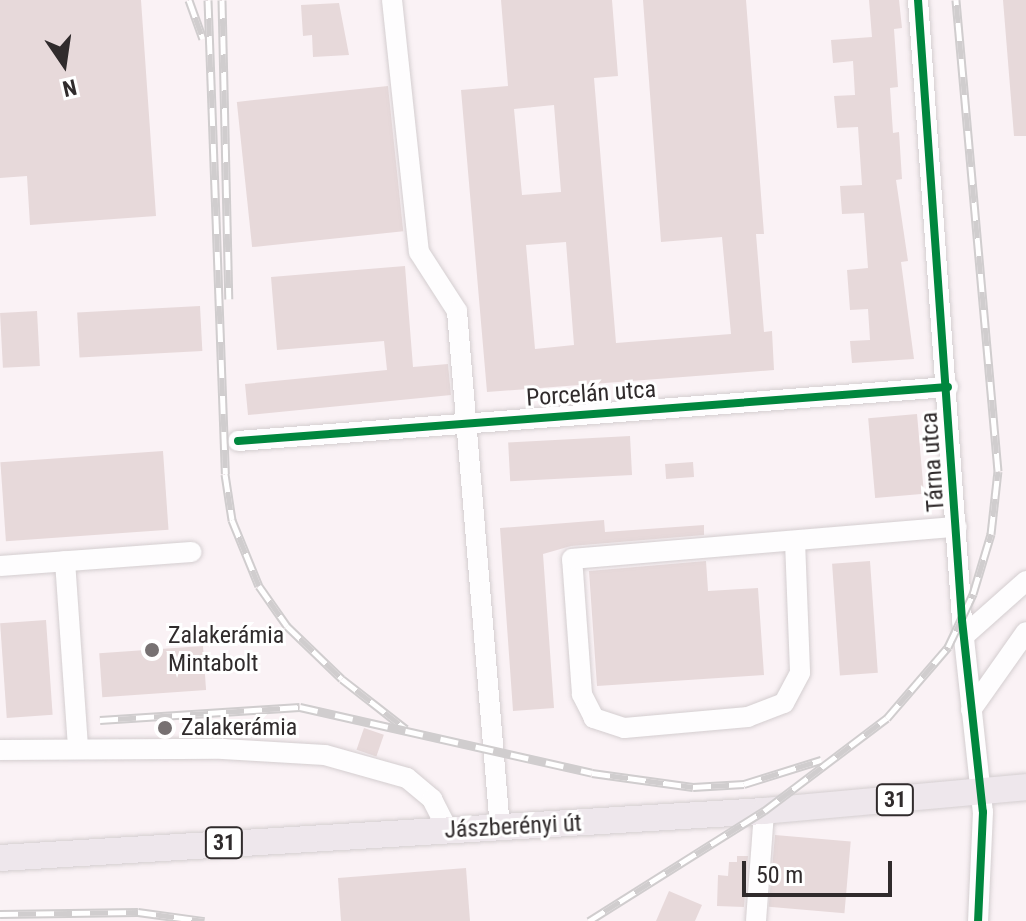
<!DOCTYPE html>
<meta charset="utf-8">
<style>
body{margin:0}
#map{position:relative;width:1026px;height:921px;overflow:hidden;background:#faf2f5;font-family:"Roboto Condensed",sans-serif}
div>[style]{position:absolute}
.building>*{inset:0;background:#e7d9da;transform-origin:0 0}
.roads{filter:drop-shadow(0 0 2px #d4ced0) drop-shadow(0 0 2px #d4ced0)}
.minor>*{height:20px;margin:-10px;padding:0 10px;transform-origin:10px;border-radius:10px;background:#fefdfe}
.major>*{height:26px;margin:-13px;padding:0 13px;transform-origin:13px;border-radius:13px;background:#eee7ec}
.rail>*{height:9px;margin-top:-4.5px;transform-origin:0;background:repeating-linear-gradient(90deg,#fff 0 18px,#d0cdce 0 36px);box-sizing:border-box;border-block:2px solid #d0cdce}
.cycleway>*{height:8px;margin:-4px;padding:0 4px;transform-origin:4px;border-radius:4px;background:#00873e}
.dots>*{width:22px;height:22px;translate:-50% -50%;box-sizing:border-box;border:4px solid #fff;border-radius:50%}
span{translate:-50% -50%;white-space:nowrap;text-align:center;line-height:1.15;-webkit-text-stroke:6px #fff;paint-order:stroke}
.shield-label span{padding:2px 6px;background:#fff;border:2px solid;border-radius:6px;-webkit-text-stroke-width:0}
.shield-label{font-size:22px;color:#302b2c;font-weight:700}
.street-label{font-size:24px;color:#302b2c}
.poi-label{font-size:24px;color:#302b2c}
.left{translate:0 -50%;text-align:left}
.north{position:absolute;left:24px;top:24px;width:80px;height:80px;-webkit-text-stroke:6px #fff;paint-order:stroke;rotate:167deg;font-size:22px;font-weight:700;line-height:32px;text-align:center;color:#302b2c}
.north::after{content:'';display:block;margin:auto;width:28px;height:36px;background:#302b2c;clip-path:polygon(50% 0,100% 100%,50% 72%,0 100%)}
.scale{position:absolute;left:742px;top:861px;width:150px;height:36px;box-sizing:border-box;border:4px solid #302b2c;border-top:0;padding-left:10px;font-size:24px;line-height:28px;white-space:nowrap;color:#302b2c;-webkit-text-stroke:6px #fff;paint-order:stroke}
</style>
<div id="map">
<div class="building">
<i style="clip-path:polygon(0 0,141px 0,156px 216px,30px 225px,27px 176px,0 178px)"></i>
<i style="clip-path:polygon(evenodd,501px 0,612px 0,618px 76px,594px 78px,616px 343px,731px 334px,722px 237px,661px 242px,643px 0,746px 0,764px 234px,756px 234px,764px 332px,772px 331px,774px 370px,487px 392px,461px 90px,508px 86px,501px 0,554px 105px,561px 192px,522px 195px,514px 109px,554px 105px,501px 0,566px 242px,574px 345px,535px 349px,526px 245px,566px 242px)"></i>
<i style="clip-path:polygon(869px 0,899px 0,902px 28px,894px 29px,898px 87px,890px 88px,893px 133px,899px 132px,902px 179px,896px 180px,908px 261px,901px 262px,914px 359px,852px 363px,850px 341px,870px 340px,868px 309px,850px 310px,847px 270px,868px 268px,864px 213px,842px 214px,840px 186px,862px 185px,858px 127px,837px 128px,834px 96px,855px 95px,853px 61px,833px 63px,831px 40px,872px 37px)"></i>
<i style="clip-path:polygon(1003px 0,1026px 0,1026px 136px,1014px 136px)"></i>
<i style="clip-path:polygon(339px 3px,349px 55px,313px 57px,312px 35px,303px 36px,301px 5px)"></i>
<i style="left:388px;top:86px;width:146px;height:152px;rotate:84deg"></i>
<i style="clip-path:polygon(405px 266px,413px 367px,448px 364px,451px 395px,248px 415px,245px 384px,387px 370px,384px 341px,277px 350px,271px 277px)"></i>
<i style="left:200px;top:306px;width:45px;height:123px;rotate:87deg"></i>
<i style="left:37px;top:311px;width:55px;height:37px;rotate:87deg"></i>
<i style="left:917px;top:414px;width:80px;height:49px;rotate:85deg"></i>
<i style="left:630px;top:436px;width:39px;height:122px;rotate:87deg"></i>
<i style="left:163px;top:451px;width:79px;height:163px;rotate:86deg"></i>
<i style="left:693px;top:462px;width:15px;height:28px;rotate:86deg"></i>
<i style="clip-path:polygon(604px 520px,605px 532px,704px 525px,704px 535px,571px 546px,543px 554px,554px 708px,513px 711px,500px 528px)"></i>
<i style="clip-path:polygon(706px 561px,708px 591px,758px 588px,764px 675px,597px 686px,589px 571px)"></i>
<i style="left:870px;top:561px;width:112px;height:38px;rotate:86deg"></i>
<i style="left:46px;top:620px;width:95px;height:46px;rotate:86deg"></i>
<i style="left:203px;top:646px;width:44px;height:104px;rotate:86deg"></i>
<i style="left:364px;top:728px;width:21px;height:23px;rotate:19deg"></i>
<i style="left:775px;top:835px;width:76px;height:72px;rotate:5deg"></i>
<i style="clip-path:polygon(737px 856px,748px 856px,744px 907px,717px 906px,718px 875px,728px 876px,729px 862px,737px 862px)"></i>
<i style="clip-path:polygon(466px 868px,470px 921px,341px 921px,338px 878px)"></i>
<i style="clip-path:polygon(669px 891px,702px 905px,695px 921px,656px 921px)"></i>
</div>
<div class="roads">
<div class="minor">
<i style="left:392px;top:0;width:253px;rotate:83.9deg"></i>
<i style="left:419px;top:252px;width:70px;rotate:57.2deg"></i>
<i style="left:457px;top:311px;width:520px;rotate:85.25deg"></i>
<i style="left:918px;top:0;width:622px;rotate:85.94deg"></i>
<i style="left:962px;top:620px;width:193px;rotate:83.8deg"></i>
<i style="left:983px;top:812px;width:109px;rotate:92.6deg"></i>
<i style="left:238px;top:441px;width:712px;rotate:-4.35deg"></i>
<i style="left:795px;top:541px;width:132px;rotate:87.8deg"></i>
<i style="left:800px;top:673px;width:34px;rotate:118deg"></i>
<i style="left:784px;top:703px;width:39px;rotate:159deg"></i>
<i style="left:748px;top:717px;width:124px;rotate:174.9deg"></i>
<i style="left:624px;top:728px;width:32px;rotate:-162deg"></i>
<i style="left:594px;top:718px;width:27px;rotate:-117deg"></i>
<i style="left:582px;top:694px;width:135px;rotate:-94.2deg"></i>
<i style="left:572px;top:559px;width:386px;rotate:-4.8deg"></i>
<i style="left:65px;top:561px;width:188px;rotate:86deg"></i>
<i style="left:0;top:566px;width:192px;rotate:-4.2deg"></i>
<i style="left:964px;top:636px;width:83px;rotate:-41.6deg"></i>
<i style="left:971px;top:710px;width:95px;rotate:-54.8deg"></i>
<i style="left:0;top:750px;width:223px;rotate:-0.3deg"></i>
<i style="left:223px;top:749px;width:102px;rotate:3.4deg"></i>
<i style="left:325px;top:755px;width:85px;rotate:15.7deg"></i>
<i style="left:407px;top:778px;width:33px;rotate:40deg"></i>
<i style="left:432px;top:799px;width:36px;rotate:63deg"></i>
<i style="left:756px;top:921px;width:110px;rotate:-85.8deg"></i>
</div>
<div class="major">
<i style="left:0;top:858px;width:765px;rotate:-3.52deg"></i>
<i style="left:764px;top:811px;width:263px;rotate:-5.2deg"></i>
</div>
</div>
<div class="rail">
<i style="left:189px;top:0;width:41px;rotate:70.3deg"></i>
<i style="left:208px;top:0;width:474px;rotate:87.9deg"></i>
<i style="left:225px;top:474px;width:47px;rotate:81.3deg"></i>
<i style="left:232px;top:520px;width:71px;rotate:67.8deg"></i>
<i style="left:259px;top:586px;width:49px;rotate:55deg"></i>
<i style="left:287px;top:626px;width:76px;rotate:43.9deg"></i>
<i style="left:342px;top:679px;width:81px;rotate:38deg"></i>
<i style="left:222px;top:0;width:299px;rotate:88.7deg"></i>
<i style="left:100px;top:720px;width:200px;rotate:-3.7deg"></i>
<i style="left:300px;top:707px;width:299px;rotate:12.7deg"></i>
<i style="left:592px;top:773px;width:102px;rotate:7.9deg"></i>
<i style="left:693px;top:787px;width:51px;rotate:-3.4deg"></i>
<i style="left:744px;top:784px;width:81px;rotate:-17.3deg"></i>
<i style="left:0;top:914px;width:138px;rotate:-0.8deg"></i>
<i style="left:138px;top:912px;width:67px;rotate:7.8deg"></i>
<i style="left:589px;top:921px;width:207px;rotate:-32.2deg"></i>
<i style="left:764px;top:811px;width:154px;rotate:-37.1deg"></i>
<i style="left:887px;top:718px;width:94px;rotate:-49.3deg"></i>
<i style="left:948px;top:647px;width:59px;rotate:-64.7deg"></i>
<i style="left:973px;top:594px;width:63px;rotate:-73.3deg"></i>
<i style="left:991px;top:534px;width:63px;rotate:-83.7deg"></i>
<i style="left:998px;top:471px;width:473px;rotate:-95.1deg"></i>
</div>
<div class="cycleway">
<i style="left:918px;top:0;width:622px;rotate:85.94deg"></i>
<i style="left:962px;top:620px;width:193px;rotate:83.8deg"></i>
<i style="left:983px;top:812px;width:109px;rotate:92.6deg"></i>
<i style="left:238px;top:441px;width:712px;rotate:-4.35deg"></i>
</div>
<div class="dots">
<i style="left:152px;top:650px;background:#777172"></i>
<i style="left:165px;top:728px;background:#777172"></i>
</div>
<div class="shield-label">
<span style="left:895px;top:800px">31</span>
<span style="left:224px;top:843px">31</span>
</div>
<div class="street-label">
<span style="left:591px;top:394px;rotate:-4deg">Porcelán utca</span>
<span style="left:933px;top:462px;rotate:-94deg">Tárna utca</span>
<span style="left:513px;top:827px;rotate:-3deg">Jászberényi út</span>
</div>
<div class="poi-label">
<span class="left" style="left:168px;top:650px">Zalakerámia<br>Mintabolt</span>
<span class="left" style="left:181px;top:728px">Zalakerámia</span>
</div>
<div class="north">N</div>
<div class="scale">50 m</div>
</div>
